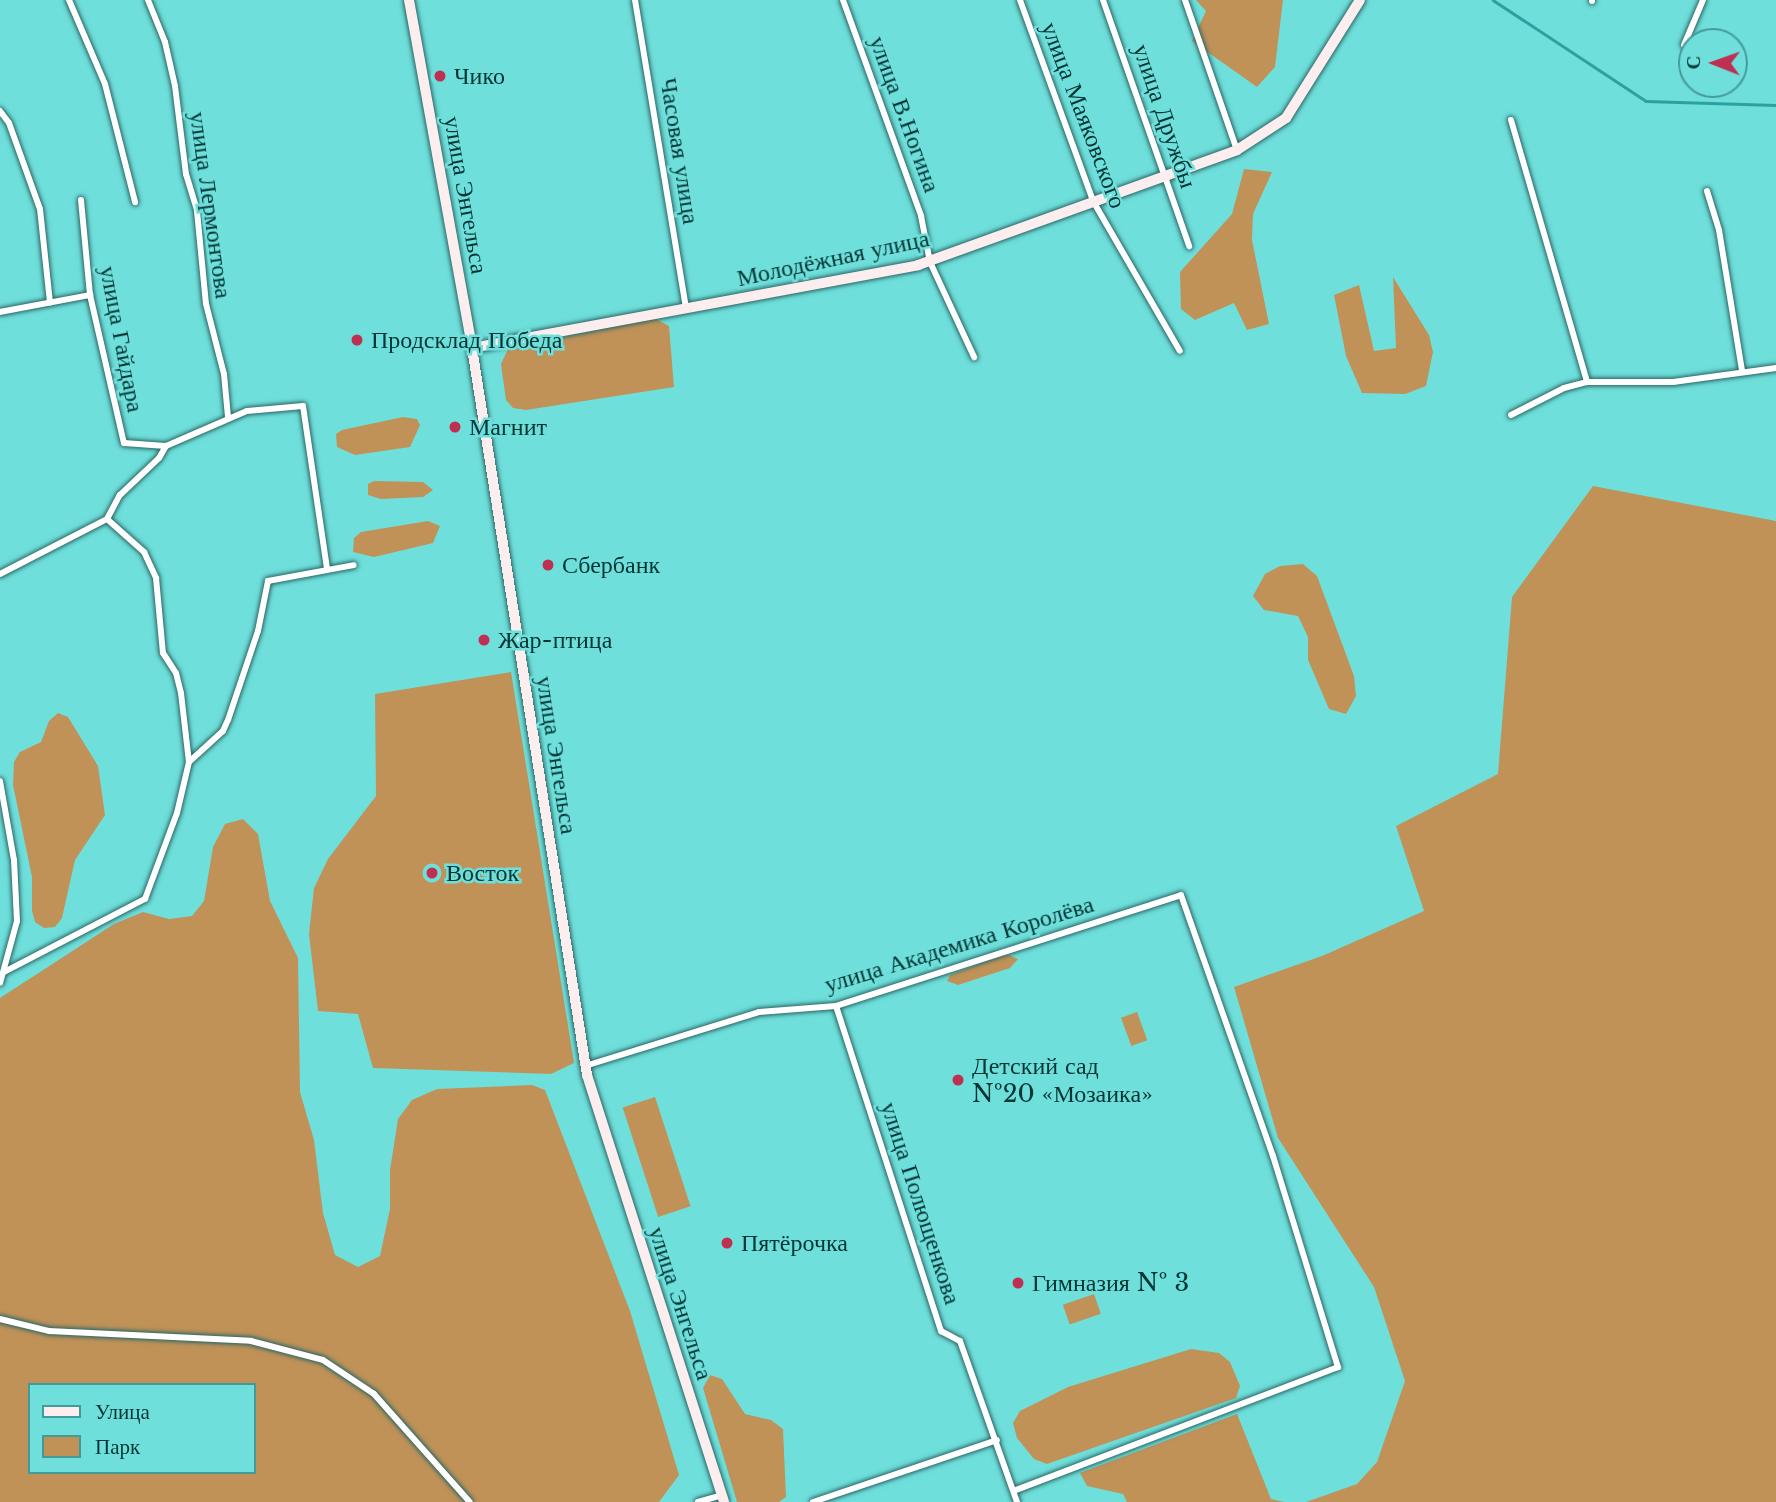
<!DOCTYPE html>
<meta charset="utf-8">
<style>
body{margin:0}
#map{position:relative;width:1776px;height:1502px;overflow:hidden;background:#6fdfdb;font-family:"Libre Baskerville",serif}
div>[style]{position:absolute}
.green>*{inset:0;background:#c09258;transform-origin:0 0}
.stream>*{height:2.5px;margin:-1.25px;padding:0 1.25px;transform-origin:1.25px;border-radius:1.25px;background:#2ba29f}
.roads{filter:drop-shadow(0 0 2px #2b6765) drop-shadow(0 0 2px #2b6765)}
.minor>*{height:6px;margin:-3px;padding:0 3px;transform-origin:3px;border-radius:3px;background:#fff}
.secondary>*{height:10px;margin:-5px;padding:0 5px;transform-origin:5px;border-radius:5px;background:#fceeef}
.dots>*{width:19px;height:19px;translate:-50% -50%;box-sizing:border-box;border:4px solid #6fdfdb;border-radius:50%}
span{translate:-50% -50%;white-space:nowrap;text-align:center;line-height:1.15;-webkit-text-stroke:5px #6fdfdb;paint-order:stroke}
.poi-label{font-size:24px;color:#003534}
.left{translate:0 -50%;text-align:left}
.street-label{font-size:24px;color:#003534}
.legend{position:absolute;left:28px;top:1383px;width:228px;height:91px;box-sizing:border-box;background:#6fdfdb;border:2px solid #439b98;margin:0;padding:9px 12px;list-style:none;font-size:21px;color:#003534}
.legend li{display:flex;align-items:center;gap:14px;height:35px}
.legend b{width:35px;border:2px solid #439b98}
.north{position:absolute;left:1678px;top:28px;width:70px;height:70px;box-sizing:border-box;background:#6fdfdb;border:2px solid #439b98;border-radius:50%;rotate:271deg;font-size:19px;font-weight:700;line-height:28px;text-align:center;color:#003534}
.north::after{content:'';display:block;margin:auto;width:24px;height:32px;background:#bf2f52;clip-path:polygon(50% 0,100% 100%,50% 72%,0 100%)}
</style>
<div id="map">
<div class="green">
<i style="clip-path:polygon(1196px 0,1283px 0,1275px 67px,1257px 87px,1192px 41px,1206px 11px)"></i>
<i style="clip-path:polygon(1244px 169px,1272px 172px,1253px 214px,1252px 240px,1269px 324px,1247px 330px,1234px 303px,1195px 320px,1181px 309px,1180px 272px,1232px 214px)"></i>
<i style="clip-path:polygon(1393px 277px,1429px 335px,1433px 352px,1426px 386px,1405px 394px,1362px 393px,1346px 356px,1334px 295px,1359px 285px,1374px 351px,1396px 348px)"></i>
<i style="clip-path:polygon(654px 318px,669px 326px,674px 387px,526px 410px,513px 408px,506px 400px,501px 364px,508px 349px)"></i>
<i style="clip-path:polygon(403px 417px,417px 419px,420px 425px,410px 447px,355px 455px,337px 447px,336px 434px,342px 430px)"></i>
<i style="clip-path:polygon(374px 481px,423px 482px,433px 490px,423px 497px,381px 499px,368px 495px,368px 484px)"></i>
<i style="clip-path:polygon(1593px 486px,1776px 521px,1776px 1502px,1306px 1502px,1357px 1484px,1377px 1462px,1405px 1381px,1374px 1287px,1278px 1138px,1234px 987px,1322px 956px,1424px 911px,1396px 826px,1498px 774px,1512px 597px)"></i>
<i style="clip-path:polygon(428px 521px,440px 526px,433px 543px,374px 557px,353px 552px,354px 538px,361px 532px)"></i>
<i style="clip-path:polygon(1303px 564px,1317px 576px,1354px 676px,1356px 696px,1346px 714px,1329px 709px,1308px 660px,1308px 637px,1298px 616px,1264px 610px,1253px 596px,1265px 574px,1280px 566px)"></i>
<i style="clip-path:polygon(511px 672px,574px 1063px,551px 1074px,373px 1068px,358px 1014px,318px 1011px,309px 934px,314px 888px,328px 859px,376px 796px,375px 694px)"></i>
<i style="clip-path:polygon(58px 713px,68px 717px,98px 766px,105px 815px,75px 860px,62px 918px,55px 927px,44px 928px,35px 922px,32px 911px,32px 877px,13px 785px,14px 762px,20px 752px,41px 742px,49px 721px)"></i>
<i style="clip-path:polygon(evenodd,243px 819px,258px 834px,270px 901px,298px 958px,300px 1092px,314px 1140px,323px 1213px,335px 1255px,358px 1267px,380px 1256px,390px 1209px,390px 1170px,398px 1119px,412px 1100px,437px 1089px,532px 1085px,545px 1090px,630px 1311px,679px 1475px,659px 1502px,0 1502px,0 998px,114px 924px,143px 912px,169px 919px,192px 916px,204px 901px,213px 847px,225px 824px,243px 819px,30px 1385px,254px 1385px,254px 1472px,30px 1472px,30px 1385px)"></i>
<i style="clip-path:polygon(1006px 954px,1018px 959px,1010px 968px,958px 985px,947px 981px,950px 975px)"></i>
<i style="left:1137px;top:1012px;width:30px;height:17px;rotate:70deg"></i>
<i style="left:655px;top:1097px;width:115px;height:34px;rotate:72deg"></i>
<i style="left:1094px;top:1294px;width:21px;height:33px;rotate:71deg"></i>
<i style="clip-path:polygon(1191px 1349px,1219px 1353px,1230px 1362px,1240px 1386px,1236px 1398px,1047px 1464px,1034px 1459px,1017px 1438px,1013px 1423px,1020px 1411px,1068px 1387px)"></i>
<i style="clip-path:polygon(710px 1375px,722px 1379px,745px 1414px,771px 1420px,783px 1429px,786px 1497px,779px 1502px,737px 1502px,703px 1388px)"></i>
<i style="clip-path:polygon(1237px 1414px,1271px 1499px,1284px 1502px,1127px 1502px,1123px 1494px,1087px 1486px,1080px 1473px)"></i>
</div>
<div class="stream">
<i style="left:1493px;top:0;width:183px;rotate:33.4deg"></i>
<i style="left:1646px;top:101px;width:130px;rotate:1.8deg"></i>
</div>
<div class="roads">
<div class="minor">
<i style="left:69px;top:0;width:91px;rotate:66.8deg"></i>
<i style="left:105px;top:84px;width:122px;rotate:75.7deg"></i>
<i style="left:148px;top:0;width:45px;rotate:68deg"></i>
<i style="left:165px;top:42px;width:45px;rotate:77.2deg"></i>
<i style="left:175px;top:86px;width:89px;rotate:82.9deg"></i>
<i style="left:186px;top:174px;width:39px;rotate:73deg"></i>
<i style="left:197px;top:211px;width:93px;rotate:84.5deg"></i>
<i style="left:206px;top:304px;width:72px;rotate:75.6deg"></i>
<i style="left:224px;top:374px;width:43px;rotate:84.7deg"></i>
<i style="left:635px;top:0;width:313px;rotate:80.6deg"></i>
<i style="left:843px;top:0;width:230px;rotate:70.1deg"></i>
<i style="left:921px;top:216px;width:47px;rotate:78.9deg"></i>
<i style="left:930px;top:262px;width:105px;rotate:65.1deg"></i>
<i style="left:1020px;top:0;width:214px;rotate:70deg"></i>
<i style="left:1093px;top:201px;width:173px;rotate:59.9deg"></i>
<i style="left:1103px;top:0;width:261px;rotate:70.7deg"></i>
<i style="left:1185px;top:0;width:159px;rotate:70.9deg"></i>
<i style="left:1592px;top:1px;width:1px;rotate:-90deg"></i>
<i style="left:1684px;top:45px;width:49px;rotate:-67.1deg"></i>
<i style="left:0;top:111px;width:15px;rotate:53deg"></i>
<i style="left:9px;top:123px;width:91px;rotate:70.2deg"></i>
<i style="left:40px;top:209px;width:94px;rotate:83.9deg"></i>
<i style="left:1511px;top:120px;width:273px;rotate:73.8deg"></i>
<i style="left:1707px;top:191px;width:41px;rotate:72.9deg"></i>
<i style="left:1719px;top:230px;width:143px;rotate:80.7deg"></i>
<i style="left:81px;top:200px;width:95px;rotate:84.6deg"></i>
<i style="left:90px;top:295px;width:152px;rotate:77.1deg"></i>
<i style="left:124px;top:443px;width:42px;rotate:4.1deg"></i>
<i style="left:166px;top:446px;width:88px;rotate:-23.4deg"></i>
<i style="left:247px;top:411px;width:56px;rotate:-5.1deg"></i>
<i style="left:303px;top:406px;width:164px;rotate:81.6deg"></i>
<i style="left:0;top:312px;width:92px;rotate:-10.7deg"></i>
<i style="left:1511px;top:415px;width:59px;rotate:-27deg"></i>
<i style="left:1564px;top:388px;width:24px;rotate:-15deg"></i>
<i style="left:1587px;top:382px;width:86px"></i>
<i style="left:1673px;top:382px;width:104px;rotate:-7.7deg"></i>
<i style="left:107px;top:519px;width:27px;rotate:-62deg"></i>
<i style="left:120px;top:495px;width:54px;rotate:-43.5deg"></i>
<i style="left:159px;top:458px;width:14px;rotate:-60deg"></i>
<i style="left:0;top:574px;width:120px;rotate:-27.2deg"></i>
<i style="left:107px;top:519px;width:50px;rotate:41.7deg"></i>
<i style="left:144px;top:552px;width:29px;rotate:65deg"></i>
<i style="left:156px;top:578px;width:75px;rotate:84.7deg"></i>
<i style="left:163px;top:653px;width:24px;rotate:57deg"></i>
<i style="left:176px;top:673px;width:21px;rotate:76deg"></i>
<i style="left:181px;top:693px;width:69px;rotate:83.4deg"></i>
<i style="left:0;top:781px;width:80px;rotate:80deg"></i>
<i style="left:14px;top:860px;width:61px;rotate:87.2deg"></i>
<i style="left:17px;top:921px;width:64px;rotate:105.3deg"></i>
<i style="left:4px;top:972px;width:159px;rotate:-27.4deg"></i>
<i style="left:145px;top:899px;width:92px;rotate:-69.6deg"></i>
<i style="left:177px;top:813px;width:52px;rotate:-76.8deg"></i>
<i style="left:189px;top:762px;width:46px;rotate:-42.4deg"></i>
<i style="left:223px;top:731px;width:12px;rotate:-66deg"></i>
<i style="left:228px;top:720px;width:94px;rotate:-71.4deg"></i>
<i style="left:258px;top:631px;width:51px;rotate:-78.7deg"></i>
<i style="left:268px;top:581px;width:87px;rotate:-10.5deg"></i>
<i style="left:836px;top:1006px;width:342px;rotate:72.1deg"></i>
<i style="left:941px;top:1331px;width:21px;rotate:28deg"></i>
<i style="left:960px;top:1341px;width:171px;rotate:70.5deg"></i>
<i style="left:585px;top:1066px;width:182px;rotate:-17.2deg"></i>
<i style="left:759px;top:1012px;width:77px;rotate:-4.5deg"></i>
<i style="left:836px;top:1006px;width:362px;rotate:-17.8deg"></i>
<i style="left:1181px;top:895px;width:277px;rotate:70.6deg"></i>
<i style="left:1273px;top:1156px;width:221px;rotate:72.9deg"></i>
<i style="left:1338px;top:1367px;width:347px;rotate:159.1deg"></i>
<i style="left:0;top:1319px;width:50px;rotate:13.8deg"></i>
<i style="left:49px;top:1331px;width:202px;rotate:2.8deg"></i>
<i style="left:251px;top:1341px;width:74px;rotate:14.8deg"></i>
<i style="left:323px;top:1360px;width:61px;rotate:33.7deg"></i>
<i style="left:374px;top:1394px;width:144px;rotate:48.4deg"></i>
<i style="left:698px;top:1502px;width:25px;rotate:-16deg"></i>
<i style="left:813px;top:1502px;width:194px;rotate:-18.6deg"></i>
</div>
<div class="secondary">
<i style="left:409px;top:0;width:354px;rotate:79.7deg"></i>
<i style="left:472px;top:348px;width:736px;rotate:81.01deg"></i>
<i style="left:587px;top:1075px;width:448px;rotate:72.2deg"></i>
<i style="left:472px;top:348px;width:454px;rotate:-10.5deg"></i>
<i style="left:918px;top:265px;width:339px;rotate:-19.8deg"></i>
<i style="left:1237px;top:150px;width:59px;rotate:-33.1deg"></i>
<i style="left:1286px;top:118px;width:139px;rotate:-57.9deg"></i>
</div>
</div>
<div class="dots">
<i style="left:440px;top:76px;background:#bf2f52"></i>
<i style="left:357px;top:340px;background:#bf2f52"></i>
<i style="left:455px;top:427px;background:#bf2f52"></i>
<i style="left:548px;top:565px;background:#bf2f52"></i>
<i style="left:484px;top:640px;background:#bf2f52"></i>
<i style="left:432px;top:873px;background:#bf2f52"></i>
<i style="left:958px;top:1080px;background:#bf2f52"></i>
<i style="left:727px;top:1243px;background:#bf2f52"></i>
<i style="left:1018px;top:1283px;background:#bf2f52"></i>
</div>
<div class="poi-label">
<span class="left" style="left:454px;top:76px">Чико</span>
<span class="left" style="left:371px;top:340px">Продсклад Победа</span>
<span class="left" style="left:469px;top:427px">Магнит</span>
<span class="left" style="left:562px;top:565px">Сбербанк</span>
<span class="left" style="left:498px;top:640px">Жар-птица</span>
<span class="left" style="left:446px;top:873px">Восток</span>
<span class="left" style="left:972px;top:1080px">Детский сад<br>№20 «Мозаика»</span>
<span class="left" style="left:741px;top:1243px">Пятёрочка</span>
<span class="left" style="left:1032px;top:1283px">Гимназия № 3</span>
</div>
<div class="street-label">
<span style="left:905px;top:114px;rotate:70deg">улица В.Ногина</span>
<span style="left:1084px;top:115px;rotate:69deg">улица Маяковского</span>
<span style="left:1165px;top:116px;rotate:71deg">улица Дружбы</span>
<span style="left:680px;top:151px;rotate:81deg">Часовая улица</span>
<span style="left:466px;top:195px;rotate:80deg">улица Энгельса</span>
<span style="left:211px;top:205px;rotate:82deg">улица Лермонтова</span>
<span style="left:833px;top:258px;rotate:-12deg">Молодёжная улица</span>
<span style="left:122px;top:339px;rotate:79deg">улица Гайдара</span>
<span style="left:557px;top:755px;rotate:81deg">улица Энгельса</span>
<span style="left:959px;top:944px;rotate:-17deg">улица Академика Королёва</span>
<span style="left:921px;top:1203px;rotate:72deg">улица Полющенкова</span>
<span style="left:681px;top:1303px;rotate:72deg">улица Энгельса</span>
</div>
<ul class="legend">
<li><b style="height:9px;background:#fceeef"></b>Улица</li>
<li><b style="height:19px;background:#c09258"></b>Парк</li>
</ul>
<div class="north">С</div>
</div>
